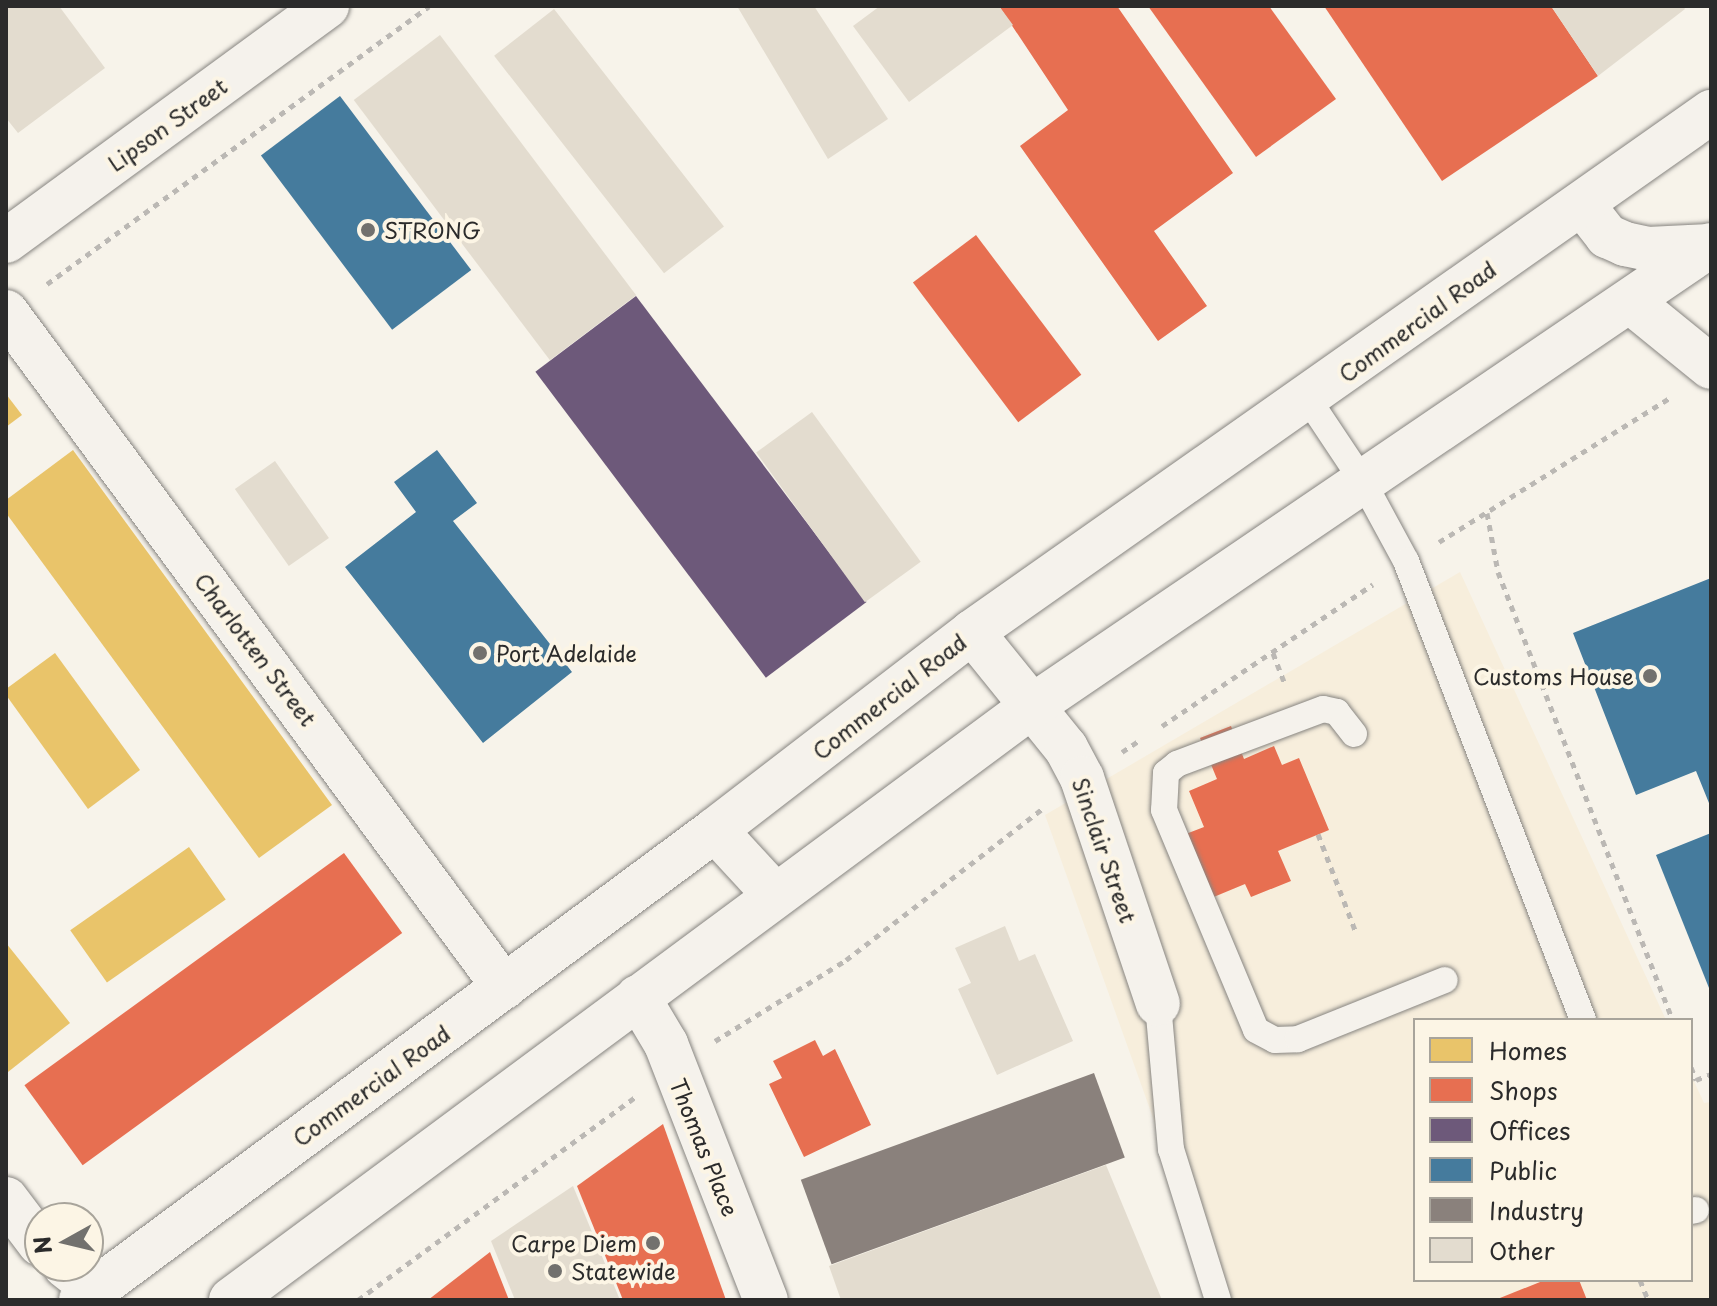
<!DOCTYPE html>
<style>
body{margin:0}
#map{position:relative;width:1717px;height:1306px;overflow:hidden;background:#f7f3ea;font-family:"Playpen Sans",sans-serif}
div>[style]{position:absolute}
.built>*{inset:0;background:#f7eedc}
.homes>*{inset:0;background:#e9c46a;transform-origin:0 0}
.shops>*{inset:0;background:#e76f51;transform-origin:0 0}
.offices>*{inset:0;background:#6d597a;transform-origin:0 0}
.public>*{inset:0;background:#457b9d;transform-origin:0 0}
.industry>*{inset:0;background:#8a817c;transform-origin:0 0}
.building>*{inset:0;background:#e3dccf;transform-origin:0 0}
.path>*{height:5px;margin-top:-2.5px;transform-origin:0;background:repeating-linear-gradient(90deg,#bbb8b4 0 6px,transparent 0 12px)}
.roads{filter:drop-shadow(0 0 2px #878581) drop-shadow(0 0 2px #878581)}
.service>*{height:26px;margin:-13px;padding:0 13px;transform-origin:13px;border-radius:13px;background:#f5f2ec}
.minor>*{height:44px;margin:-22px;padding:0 22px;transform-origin:22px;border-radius:22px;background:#f5f2ec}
.primary>*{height:44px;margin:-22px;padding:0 22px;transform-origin:22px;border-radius:22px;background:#f5f2ec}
.dots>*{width:22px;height:22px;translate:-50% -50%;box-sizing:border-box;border:4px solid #fcf5e5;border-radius:50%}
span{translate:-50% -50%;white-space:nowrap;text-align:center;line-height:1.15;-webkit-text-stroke:8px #fcf5e5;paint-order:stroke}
.street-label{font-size:22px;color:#2b2b2b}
.poi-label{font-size:22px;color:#2b2b2b}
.left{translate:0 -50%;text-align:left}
.right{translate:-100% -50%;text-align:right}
.frame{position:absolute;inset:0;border:8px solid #2b2b2b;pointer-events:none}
.legend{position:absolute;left:1413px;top:1018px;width:280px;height:264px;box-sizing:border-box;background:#fcf5e5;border:2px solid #a8a49b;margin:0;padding:10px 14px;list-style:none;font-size:24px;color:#2b2b2b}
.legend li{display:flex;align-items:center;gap:16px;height:40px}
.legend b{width:40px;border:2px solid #a8a49b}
.north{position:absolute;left:24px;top:1202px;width:80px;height:80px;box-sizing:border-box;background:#fcf5e5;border:2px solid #a8a49b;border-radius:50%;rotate:262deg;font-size:22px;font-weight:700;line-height:32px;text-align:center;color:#2b2b2b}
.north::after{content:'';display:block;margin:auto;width:28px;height:36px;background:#72716e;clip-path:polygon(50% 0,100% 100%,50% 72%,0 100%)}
</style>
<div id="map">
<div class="built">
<i style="clip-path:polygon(1460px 572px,1666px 1020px,1415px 1020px,1415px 1280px,1691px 1280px,1691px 1075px,1704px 1103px,1711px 1102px,1711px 1300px,1218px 1300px,1045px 815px)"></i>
</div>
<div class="homes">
<i style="clip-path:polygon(6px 394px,22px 415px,6px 427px)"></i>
<i style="clip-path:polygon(73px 450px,332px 805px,259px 858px,6px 513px,6px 500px)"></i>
<i style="clip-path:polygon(55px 653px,140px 770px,88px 809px,6px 695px,6px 689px)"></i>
<i style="left:189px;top:847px;width:64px;height:145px;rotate:55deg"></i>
<i style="clip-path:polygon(6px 943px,70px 1023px,8px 1072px,6px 1069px)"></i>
</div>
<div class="shops">
<i style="clip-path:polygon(999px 6px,1117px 6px,1233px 173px,1154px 231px,1207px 306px,1158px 341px,1020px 146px,1068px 110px)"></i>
<i style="clip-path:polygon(1148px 6px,1269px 6px,1336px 99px,1256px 157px)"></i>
<i style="clip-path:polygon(1324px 6px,1551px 6px,1598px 76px,1442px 181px)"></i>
<i style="left:976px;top:235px;width:175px;height:79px;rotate:53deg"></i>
<i style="clip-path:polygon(1231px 726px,1244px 759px,1274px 746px,1282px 765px,1299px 758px,1329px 830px,1278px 851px,1291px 881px,1251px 897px,1245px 884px,1192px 906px,1165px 842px,1204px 827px,1189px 791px,1217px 779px,1200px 738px)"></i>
<i style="left:344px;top:853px;width:99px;height:395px;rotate:54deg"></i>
<i style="clip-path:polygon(815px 1040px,823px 1056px,835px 1049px,871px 1125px,804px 1157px,769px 1084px,782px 1078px,773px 1061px)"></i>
<i style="clip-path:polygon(663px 1124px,726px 1300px,623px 1300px,577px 1186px)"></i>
<i style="clip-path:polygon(490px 1252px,509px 1300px,428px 1300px)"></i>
<i style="clip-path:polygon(1545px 1280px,1579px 1280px,1587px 1300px,1495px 1300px)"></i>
</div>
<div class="offices">
<i style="left:636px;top:296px;width:383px;height:126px;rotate:53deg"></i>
</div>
<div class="public">
<i style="left:340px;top:96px;width:218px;height:99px;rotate:53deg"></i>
<i style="clip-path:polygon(437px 450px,477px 503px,453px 521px,572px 672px,483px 743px,345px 567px,416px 512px,394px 482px)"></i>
<i style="clip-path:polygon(1711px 578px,1711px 808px,1696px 771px,1636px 795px,1573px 633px)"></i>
<i style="clip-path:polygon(1711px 833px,1711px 993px,1656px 855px)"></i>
</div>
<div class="industry">
<i style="left:1094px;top:1073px;width:90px;height:312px;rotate:70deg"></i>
</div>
<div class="building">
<i style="clip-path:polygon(6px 6px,59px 6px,105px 68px,18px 133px,6px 118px)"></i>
<i style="clip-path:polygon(737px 6px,814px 6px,888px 119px,828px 159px)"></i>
<i style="clip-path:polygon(880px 6px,999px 6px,1013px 25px,909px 102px,853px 26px)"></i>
<i style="clip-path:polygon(1551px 6px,1683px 6px,1685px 9px,1598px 76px)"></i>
<i style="left:554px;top:9px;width:276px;height:76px;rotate:52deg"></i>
<i style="left:440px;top:35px;width:326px;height:108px;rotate:53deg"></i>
<i style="left:812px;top:412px;width:185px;height:69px;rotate:54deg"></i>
<i style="left:275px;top:461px;width:94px;height:49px;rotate:55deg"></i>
<i style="clip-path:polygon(1005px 926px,1019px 961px,1035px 954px,1073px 1041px,997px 1075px,958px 989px,971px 983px,955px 948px)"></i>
<i style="clip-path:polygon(1106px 1165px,1162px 1300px,841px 1300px,829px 1266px)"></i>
<i style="clip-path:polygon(573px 1186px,620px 1300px,515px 1300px,491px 1241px)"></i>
</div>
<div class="path">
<i style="left:47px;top:284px;width:472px;rotate:-36deg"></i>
<i style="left:1487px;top:513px;width:60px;rotate:79.4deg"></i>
<i style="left:1498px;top:572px;width:481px;rotate:68.7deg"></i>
<i style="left:1439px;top:542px;width:274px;rotate:-32deg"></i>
<i style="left:1273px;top:653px;width:31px;rotate:69deg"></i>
<i style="left:1162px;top:726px;width:254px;rotate:-33.9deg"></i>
<i style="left:1122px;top:752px;width:22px;rotate:-34deg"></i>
<i style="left:1318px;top:834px;width:103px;rotate:68.9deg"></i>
<i style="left:715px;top:1041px;width:154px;rotate:-31.7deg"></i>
<i style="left:846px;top:960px;width:247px;rotate:-37.6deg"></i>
<i style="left:1691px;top:1067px;width:14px;rotate:69deg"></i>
<i style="left:1696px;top:1080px;width:16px;rotate:-22deg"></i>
<i style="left:1640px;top:1280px;width:22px;rotate:68deg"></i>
<i style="left:358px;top:1300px;width:347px;rotate:-36.2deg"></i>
</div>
<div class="roads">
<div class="service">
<i style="left:1308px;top:399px;width:97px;rotate:56.3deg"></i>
<i style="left:1362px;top:480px;width:92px;rotate:61.5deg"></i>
<i style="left:1406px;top:561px;width:492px;rotate:68.9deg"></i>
<i style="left:1354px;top:734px;width:28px;rotate:-128deg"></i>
<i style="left:1337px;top:712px;width:14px;rotate:-168deg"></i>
<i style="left:1323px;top:709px;width:156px;rotate:159.4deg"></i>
<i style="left:1177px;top:764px;width:14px;rotate:141deg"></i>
<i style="left:1166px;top:773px;width:37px;rotate:93deg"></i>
<i style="left:1164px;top:810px;width:238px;rotate:67.3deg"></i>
<i style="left:1256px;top:1030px;width:21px;rotate:28deg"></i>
<i style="left:1275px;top:1040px;width:23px;rotate:-2deg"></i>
<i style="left:1298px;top:1039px;width:158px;rotate:-21.9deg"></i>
<i style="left:1158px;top:1004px;width:146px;rotate:84.9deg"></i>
<i style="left:1171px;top:1149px;width:158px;rotate:72.7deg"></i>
<i style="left:1691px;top:1211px;width:5px;rotate:-11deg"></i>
</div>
<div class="minor">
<i style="left:6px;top:241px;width:398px;rotate:-36.2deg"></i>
<i style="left:1631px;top:302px;width:103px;rotate:39.1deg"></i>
<i style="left:6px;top:312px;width:839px;rotate:53.58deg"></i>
<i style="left:972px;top:632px;width:149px;rotate:51deg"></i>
<i style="left:1066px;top:748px;width:34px;rotate:62deg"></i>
<i style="left:1082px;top:778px;width:238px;rotate:71.4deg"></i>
<i style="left:638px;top:997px;width:55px;rotate:59.2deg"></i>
<i style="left:666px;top:1044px;width:275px;rotate:68.7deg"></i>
<i style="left:6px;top:1199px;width:56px;rotate:52.9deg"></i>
<i style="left:65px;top:1266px;width:39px;rotate:38deg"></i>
</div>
<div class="primary">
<i style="left:1582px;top:204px;width:41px;rotate:52deg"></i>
<i style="left:1607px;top:236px;width:20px;rotate:24deg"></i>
<i style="left:1625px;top:244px;width:24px;rotate:12deg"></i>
<i style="left:1648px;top:249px;width:62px;rotate:-2.8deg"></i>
<i style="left:715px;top:830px;width:87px;rotate:47.3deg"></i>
<i style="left:81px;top:1300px;width:789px;rotate:-36.55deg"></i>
<i style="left:715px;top:830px;width:324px;rotate:-37.6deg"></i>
<i style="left:972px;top:632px;width:904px;rotate:-35.13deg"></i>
<i style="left:231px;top:1300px;width:996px;rotate:-36.55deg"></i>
<i style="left:1031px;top:707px;width:822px;rotate:-34.19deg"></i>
</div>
</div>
<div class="dots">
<i style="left:368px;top:230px;background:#72716e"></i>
<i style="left:480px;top:653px;background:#72716e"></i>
<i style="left:1650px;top:676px;background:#72716e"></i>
<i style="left:653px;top:1243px;background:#72716e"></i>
<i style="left:555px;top:1271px;background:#72716e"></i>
</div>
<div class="street-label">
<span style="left:167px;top:124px;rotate:-36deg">Lipson Street</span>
<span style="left:1417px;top:321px;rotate:-36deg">Commercial Road</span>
<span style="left:256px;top:649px;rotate:53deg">Charlotten Street</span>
<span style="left:889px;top:696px;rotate:-38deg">Commercial Road</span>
<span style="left:1105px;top:850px;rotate:71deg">Sinclair Street</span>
<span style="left:371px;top:1085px;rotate:-36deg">Commercial Road</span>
<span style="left:705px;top:1147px;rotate:68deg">Thomas Place</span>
</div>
<div class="poi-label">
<span class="left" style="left:384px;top:230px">STRONG</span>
<span class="left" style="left:496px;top:653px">Port Adelaide</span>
<span class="right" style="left:1634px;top:676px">Customs House</span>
<span class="right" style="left:637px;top:1243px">Carpe Diem</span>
<span class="left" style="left:571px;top:1271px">Statewide</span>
</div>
<div class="frame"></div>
<ul class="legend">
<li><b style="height:22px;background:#e9c46a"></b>Homes</li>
<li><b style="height:22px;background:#e76f51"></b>Shops</li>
<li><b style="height:22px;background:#6d597a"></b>Offices</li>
<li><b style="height:22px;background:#457b9d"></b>Public</li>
<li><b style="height:22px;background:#8a817c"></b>Industry</li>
<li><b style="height:22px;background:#e3dccf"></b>Other</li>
</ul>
<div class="north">N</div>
</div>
